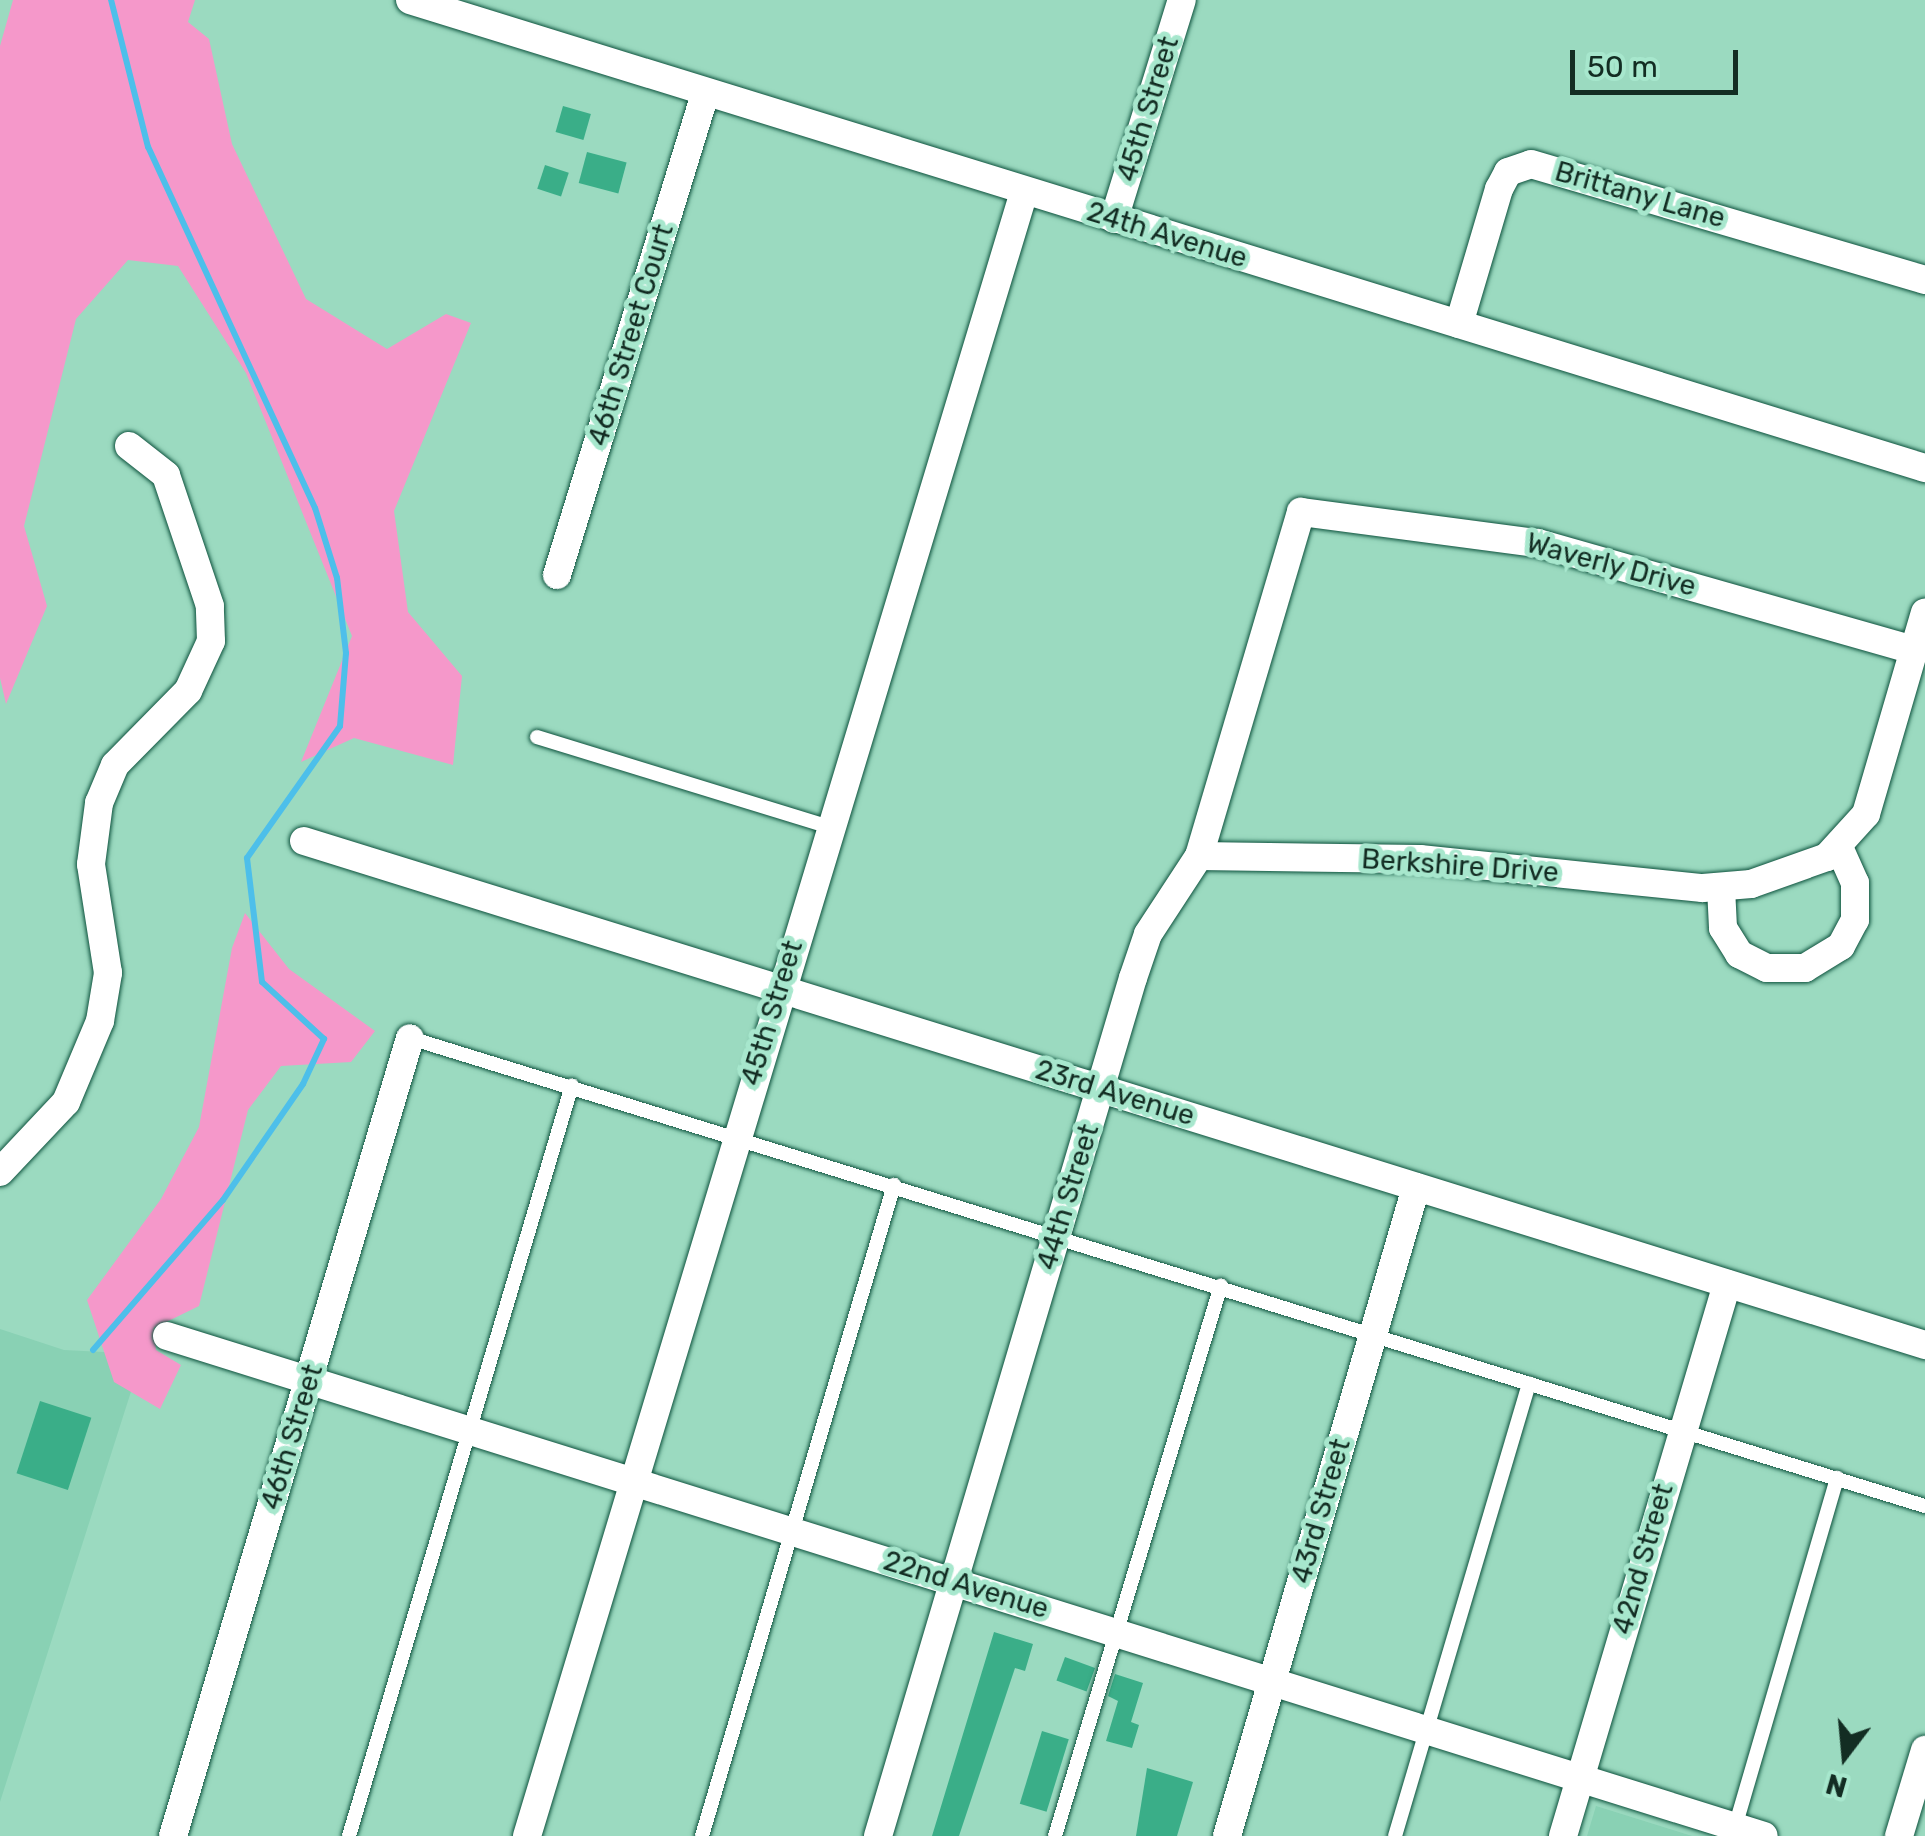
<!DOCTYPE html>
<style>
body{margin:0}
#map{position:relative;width:1925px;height:1836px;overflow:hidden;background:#9bdac0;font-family:Rubik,sans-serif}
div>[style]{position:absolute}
.built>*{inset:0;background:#89d1b4}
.green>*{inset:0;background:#f598ca}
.stream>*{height:6px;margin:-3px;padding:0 3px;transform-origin:3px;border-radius:3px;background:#4dbfea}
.building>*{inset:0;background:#3aae88;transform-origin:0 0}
.roads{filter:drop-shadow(0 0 2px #0d523d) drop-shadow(0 0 2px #0d523d)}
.service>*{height:14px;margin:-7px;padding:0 7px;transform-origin:7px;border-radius:7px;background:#fff}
.minor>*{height:28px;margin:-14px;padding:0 14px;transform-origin:14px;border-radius:14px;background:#fff}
span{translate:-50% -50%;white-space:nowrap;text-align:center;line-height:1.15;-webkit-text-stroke:10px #a7e7cd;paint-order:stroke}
.street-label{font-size:28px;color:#132d23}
.north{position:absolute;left:1795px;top:1706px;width:100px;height:100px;-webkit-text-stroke:8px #a7e7cd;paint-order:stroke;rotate:196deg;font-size:28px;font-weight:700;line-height:40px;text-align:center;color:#132d23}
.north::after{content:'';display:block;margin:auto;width:35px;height:45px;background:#132d23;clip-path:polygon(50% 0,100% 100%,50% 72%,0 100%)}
.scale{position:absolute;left:1570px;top:50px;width:168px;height:45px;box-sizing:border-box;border:5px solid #132d23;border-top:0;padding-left:12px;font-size:30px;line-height:35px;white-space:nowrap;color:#132d23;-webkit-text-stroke:8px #a7e7cd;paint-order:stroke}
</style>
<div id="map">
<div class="built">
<i style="clip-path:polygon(0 1329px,64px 1350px,143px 1354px,0 1802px)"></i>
<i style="clip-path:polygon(1596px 1806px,1692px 1836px,1587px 1836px)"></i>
</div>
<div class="green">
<i style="clip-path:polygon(13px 0,195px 0,188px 22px,209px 39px,232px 144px,306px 299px,387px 349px,446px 314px,471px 323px,394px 511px,408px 612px,462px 676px,453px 765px,354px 738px,301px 762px,352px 636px,246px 373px,178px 266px,128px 260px,76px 319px,24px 526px,47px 606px,6px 704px,0 678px,0 46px)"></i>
<i style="clip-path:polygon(245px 913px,289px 969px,375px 1031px,351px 1062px,281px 1066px,248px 1110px,199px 1306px,154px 1328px,156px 1350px,181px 1365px,160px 1409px,114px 1382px,87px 1300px,161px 1199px,199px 1127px,232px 948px)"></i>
</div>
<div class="stream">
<i style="left:93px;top:1350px;width:198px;rotate:-49.1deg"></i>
<i style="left:223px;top:1200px;width:141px;rotate:-55.4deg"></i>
<i style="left:303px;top:1084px;width:50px;rotate:-65deg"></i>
<i style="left:324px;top:1039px;width:84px;rotate:-137.4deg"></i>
<i style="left:262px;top:982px;width:125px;rotate:-96.9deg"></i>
<i style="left:247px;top:858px;width:161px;rotate:-54.8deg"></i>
<i style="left:340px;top:726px;width:73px;rotate:-85.3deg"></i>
<i style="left:346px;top:653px;width:76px;rotate:-96.8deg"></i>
<i style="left:337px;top:578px;width:73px;rotate:-107.4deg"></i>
<i style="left:315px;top:508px;width:398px;rotate:-114.8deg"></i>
<i style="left:148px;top:147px;width:152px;rotate:-104.1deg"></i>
</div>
<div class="building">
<i style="left:563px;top:106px;width:29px;height:27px;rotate:16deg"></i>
<i style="left:587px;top:152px;width:41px;height:32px;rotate:15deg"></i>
<i style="left:545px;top:165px;width:25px;height:25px;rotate:18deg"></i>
<i style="left:40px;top:1401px;width:54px;height:76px;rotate:18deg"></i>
<i style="clip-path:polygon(994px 1632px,1033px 1644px,1025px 1671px,1015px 1668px,959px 1836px,932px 1836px)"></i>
<i style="left:1065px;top:1657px;width:32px;height:25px;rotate:20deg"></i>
<i style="clip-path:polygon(1115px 1674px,1143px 1683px,1131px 1722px,1139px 1725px,1132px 1748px,1106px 1741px,1118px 1701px,1108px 1696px)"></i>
<i style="left:1042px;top:1731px;width:28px;height:76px;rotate:17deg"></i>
<i style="clip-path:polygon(1147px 1768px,1193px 1782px,1177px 1836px,1136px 1836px)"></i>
</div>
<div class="roads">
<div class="service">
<i style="left:537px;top:737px;width:303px;rotate:17.1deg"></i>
<i style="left:410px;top:1038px;width:1586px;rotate:17.17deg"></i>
<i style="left:1735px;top:1827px;width:364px;rotate:-73.7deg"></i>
<i style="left:349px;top:1836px;width:783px;rotate:-73.46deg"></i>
<i style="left:702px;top:1836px;width:679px;rotate:-73.57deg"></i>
<i style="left:1055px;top:1836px;width:575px;rotate:-73.23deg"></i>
<i style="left:1395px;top:1836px;width:472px;rotate:-73.5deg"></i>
</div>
<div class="minor">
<i style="left:410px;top:0;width:1586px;rotate:17.17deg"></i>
<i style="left:1114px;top:219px;width:229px;rotate:-72.8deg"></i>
<i style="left:1459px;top:324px;width:141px;rotate:-73.5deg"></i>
<i style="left:1499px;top:189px;width:19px;rotate:-62deg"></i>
<i style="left:1508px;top:172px;width:24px;rotate:-19deg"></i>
<i style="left:1531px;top:164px;width:411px;rotate:16.4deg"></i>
<i style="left:557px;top:575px;width:503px;rotate:-72.9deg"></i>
<i style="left:304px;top:841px;width:1698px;rotate:17.27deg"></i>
<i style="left:1199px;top:856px;width:221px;rotate:0.8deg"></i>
<i style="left:1420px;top:859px;width:284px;rotate:5.9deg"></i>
<i style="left:1703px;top:888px;width:48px;rotate:-4.8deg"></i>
<i style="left:1751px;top:884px;width:81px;rotate:-19.6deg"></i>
<i style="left:1827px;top:857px;width:58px;rotate:-47.8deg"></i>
<i style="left:1866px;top:814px;width:210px;rotate:-73.7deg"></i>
<i style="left:1721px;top:888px;width:40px;rotate:87.1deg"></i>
<i style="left:1723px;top:928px;width:31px;rotate:58deg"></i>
<i style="left:1739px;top:954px;width:31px;rotate:27deg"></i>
<i style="left:1767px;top:968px;width:38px"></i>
<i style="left:1805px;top:968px;width:42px;rotate:-31.4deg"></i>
<i style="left:1841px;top:946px;width:30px;rotate:-62deg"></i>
<i style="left:1855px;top:920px;width:37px;rotate:-90deg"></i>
<i style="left:1855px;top:883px;width:39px;rotate:-114deg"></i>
<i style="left:0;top:1172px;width:96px;rotate:-46.7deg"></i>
<i style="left:66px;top:1102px;width:88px;rotate:-67.2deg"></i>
<i style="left:100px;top:1021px;width:49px;rotate:-80.5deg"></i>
<i style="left:108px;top:973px;width:110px;rotate:-98.9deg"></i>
<i style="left:91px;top:864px;width:62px;rotate:-82.5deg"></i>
<i style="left:99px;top:803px;width:41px;rotate:-67.2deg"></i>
<i style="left:115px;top:765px;width:104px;rotate:-45.4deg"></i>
<i style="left:188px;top:691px;width:55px;rotate:-65.3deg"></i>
<i style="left:211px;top:641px;width:35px;rotate:-92deg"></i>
<i style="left:210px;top:606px;width:138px;rotate:-108.6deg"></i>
<i style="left:166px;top:475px;width:47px;rotate:-141.9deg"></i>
<i style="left:167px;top:1336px;width:1673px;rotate:17.38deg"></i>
<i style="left:173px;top:1836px;width:832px;rotate:-73.46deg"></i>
<i style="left:527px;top:1836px;width:1717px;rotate:-73.18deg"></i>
<i style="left:878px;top:1836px;width:895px;rotate:-73.45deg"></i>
<i style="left:1133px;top:978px;width:46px;rotate:-71.2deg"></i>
<i style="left:1148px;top:934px;width:93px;rotate:-56.8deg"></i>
<i style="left:1199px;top:856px;width:359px;rotate:-73.5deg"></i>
<i style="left:1301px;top:512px;width:239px;rotate:7.5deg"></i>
<i style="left:1538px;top:543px;width:391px;rotate:15.9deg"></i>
<i style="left:1227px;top:1836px;width:676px;rotate:-73.76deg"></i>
<i style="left:1563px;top:1836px;width:576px;rotate:-73.45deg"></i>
<i style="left:1899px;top:1836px;width:90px;rotate:-73.2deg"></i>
</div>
</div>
<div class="street-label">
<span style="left:1148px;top:109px;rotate:-73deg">45th Street</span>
<span style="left:1640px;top:195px;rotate:16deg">Brittany Lane</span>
<span style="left:1167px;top:235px;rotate:17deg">24th Avenue</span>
<span style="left:631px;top:335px;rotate:-73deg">46th Street Court</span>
<span style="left:1611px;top:565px;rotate:15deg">Waverly Drive</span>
<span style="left:1460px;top:866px;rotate:4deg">Berkshire Drive</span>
<span style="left:772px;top:1013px;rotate:-73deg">45th Street</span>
<span style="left:1115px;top:1093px;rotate:17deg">23rd Avenue</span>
<span style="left:1068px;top:1197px;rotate:-73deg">44th Street</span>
<span style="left:292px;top:1437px;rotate:-73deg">46th Street</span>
<span style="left:1321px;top:1511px;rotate:-74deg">43rd Street</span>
<span style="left:1643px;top:1559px;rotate:-74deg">42nd Street</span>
<span style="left:966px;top:1585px;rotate:17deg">22nd Avenue</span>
</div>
<div class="north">N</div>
<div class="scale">50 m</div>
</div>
